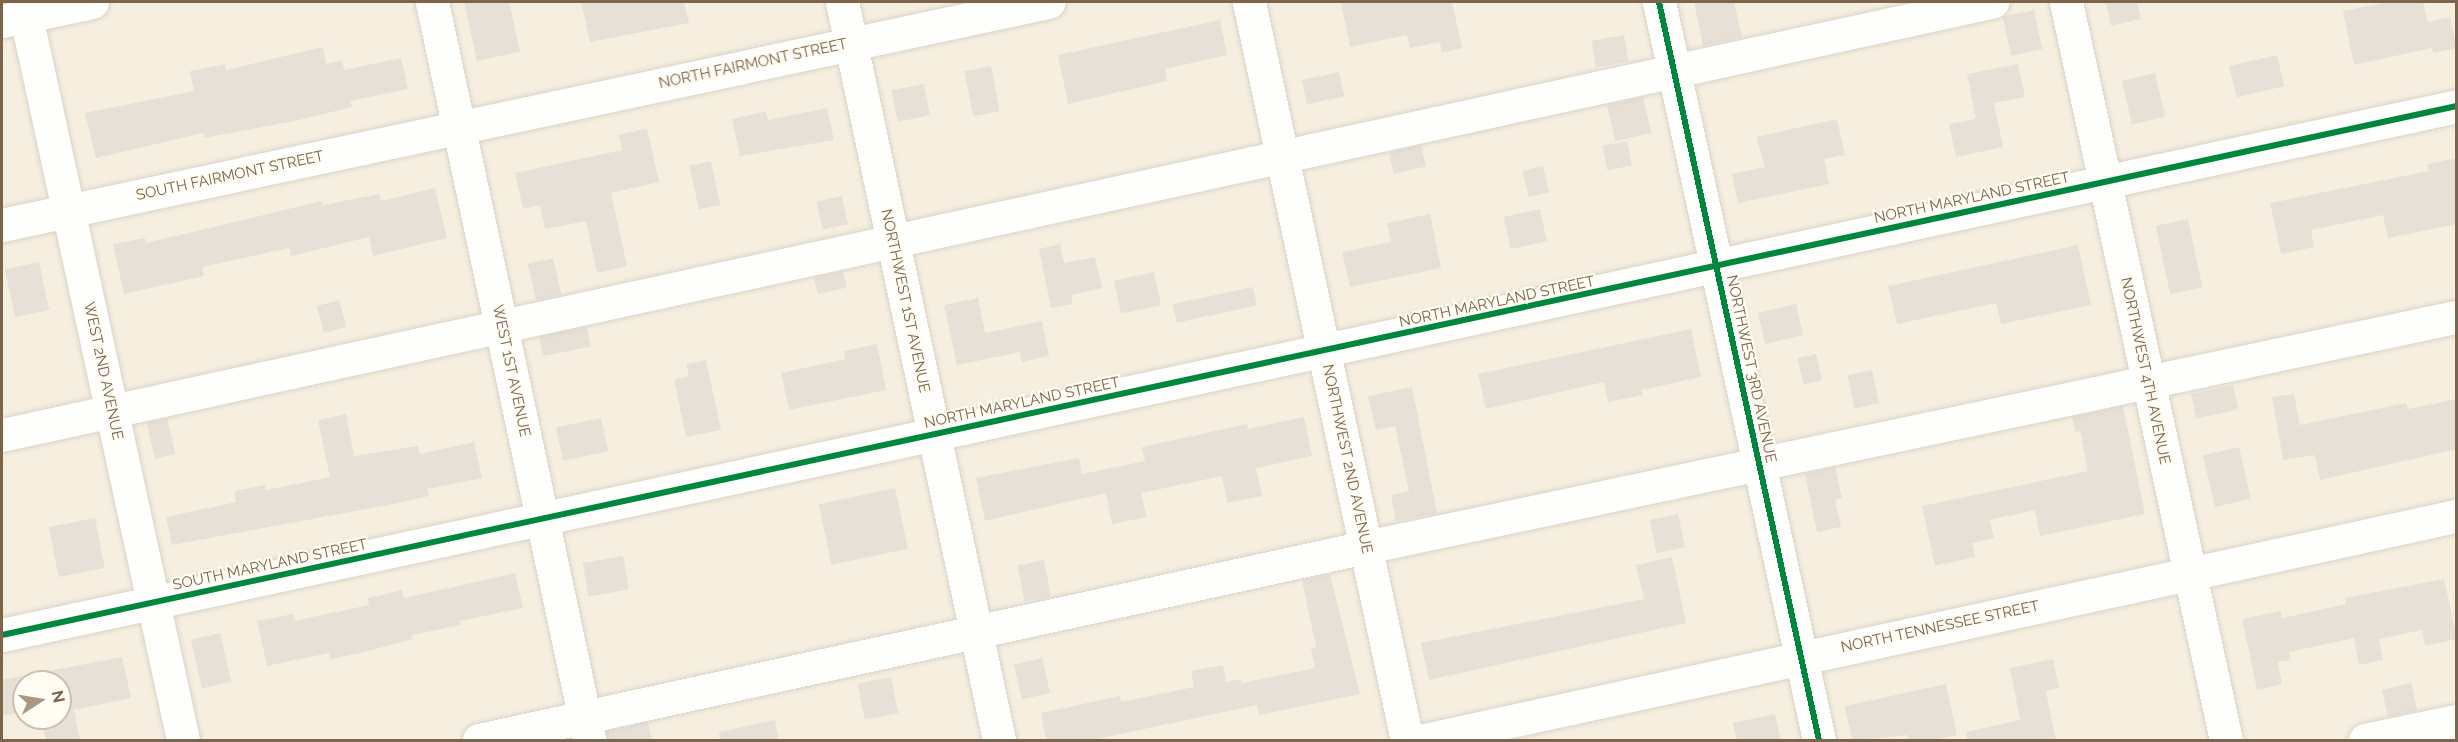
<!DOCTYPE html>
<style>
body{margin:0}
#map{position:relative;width:2458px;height:742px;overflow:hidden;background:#faf7ef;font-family:Raleway,sans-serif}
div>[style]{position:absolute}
.residential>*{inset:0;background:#f6efdf}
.building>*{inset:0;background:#e7e0d6;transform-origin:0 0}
.roads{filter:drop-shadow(0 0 2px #d8d3ca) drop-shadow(0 0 2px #d8d3ca)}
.minor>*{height:33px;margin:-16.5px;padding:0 16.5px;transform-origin:16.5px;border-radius:16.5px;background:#fefefd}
.cycleway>*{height:6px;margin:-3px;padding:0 3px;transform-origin:3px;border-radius:3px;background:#00873e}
span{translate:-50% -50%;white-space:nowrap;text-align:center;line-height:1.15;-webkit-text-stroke:4.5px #fffcf3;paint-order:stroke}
.street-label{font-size:15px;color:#7d644a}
.frame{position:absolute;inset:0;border:3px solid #7d644a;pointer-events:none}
.north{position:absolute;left:12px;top:670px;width:60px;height:60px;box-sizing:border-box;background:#fffcf3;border:2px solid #cbbfaf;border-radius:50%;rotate:78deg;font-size:16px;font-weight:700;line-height:24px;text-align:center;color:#7d644a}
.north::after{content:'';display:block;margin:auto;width:21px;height:27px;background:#a99784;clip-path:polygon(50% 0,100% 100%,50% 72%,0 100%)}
</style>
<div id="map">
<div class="residential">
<i style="clip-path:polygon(evenodd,2px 2px,2456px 2px,2456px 740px,2px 740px,2px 2px,24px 682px,60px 682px,60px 718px,24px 718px,24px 682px)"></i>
</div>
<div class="building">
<i style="clip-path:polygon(464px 2px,509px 2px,520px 52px,477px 61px)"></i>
<i style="clip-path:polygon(581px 2px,684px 2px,689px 23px,590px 42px)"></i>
<i style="clip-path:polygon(1341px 2px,1452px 2px,1462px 48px,1442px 53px,1440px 42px,1410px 48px,1407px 35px,1350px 47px)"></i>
<i style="clip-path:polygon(1694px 2px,1734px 2px,1742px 37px,1703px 46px)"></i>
<i style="clip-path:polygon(2106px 2px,2137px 2px,2141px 19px,2111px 26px)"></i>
<i style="clip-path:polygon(2389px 2px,2423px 2px,2428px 22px,2450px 17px,2457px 48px,2433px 53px,2432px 48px,2354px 65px,2343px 11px)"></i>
<i style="left:2034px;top:10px;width:40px;height:32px;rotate:78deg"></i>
<i style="clip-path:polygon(1220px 20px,1227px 55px,1165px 69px,1167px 81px,1068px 104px,1058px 55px)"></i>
<i style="left:1624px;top:35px;width:27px;height:33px;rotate:80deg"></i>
<i style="clip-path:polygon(323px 47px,326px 64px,342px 60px,344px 70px,401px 58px,408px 89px,350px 101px,352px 107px,299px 120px,204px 138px,203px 133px,96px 158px,85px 113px,194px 91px,190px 71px,225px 64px,226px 70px)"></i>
<i style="left:2277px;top:55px;width:32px;height:49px;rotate:77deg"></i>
<i style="clip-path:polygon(2018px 64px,2025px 97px,1994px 103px,2003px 147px,1956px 157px,1949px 124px,1976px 119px,1967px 74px)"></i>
<i style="left:991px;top:66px;width:46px;height:27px;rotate:79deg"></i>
<i style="left:1339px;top:72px;width:25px;height:38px;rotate:78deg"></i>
<i style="left:2155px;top:73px;width:45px;height:34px;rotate:77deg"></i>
<i style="left:924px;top:84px;width:32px;height:33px;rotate:79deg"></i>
<i style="left:1643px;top:97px;width:37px;height:37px;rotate:77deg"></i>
<i style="clip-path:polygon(827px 108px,834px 140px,740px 156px,732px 119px,766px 111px,768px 120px)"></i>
<i style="clip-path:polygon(1837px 119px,1845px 155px,1824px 159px,1829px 184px,1738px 203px,1732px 174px,1765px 167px,1756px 137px)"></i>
<i style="clip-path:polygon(647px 128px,659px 182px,611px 193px,627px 266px,597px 273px,586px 221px,545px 229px,540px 205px,523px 209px,515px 173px,622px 150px,619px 135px)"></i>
<i style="left:1627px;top:141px;width:25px;height:25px;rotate:79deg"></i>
<i style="left:1421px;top:145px;width:22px;height:33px;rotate:77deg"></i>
<i style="clip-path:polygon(2457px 158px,2457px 224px,2388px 238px,2383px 215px,2311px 230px,2314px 247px,2281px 254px,2270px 203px,2429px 171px,2428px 164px)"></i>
<i style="left:711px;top:161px;width:45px;height:22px;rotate:78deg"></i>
<i style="left:1543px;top:166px;width:27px;height:21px;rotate:77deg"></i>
<i style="clip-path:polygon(435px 188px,447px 238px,373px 256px,369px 237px,291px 256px,289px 248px,202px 267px,204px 276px,124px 294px,113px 244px,145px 238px,146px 243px,322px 201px,323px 205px,379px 194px,381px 201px)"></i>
<i style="left:842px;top:196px;width:29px;height:26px;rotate:78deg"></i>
<i style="left:1540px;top:209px;width:33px;height:37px;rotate:78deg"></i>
<i style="clip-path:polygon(1430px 214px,1441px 268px,1350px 287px,1342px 252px,1391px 242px,1387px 223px)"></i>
<i style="left:2188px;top:219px;width:70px;height:33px;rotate:78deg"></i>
<i style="clip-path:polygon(1060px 244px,1064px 263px,1095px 257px,1102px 288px,1071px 295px,1073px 304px,1051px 308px,1039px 249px)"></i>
<i style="clip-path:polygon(2078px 245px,2091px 305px,2001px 324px,1996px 303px,1897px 324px,1888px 286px)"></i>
<i style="left:553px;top:258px;width:37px;height:26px;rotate:77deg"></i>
<i style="left:39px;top:262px;width:49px;height:35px;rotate:78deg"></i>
<i style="left:843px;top:271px;width:17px;height:30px;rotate:77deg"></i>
<i style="left:1154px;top:272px;width:34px;height:41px;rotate:78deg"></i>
<i style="left:1253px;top:287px;width:19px;height:82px;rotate:78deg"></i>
<i style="clip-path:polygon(978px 298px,985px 333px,1042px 321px,1049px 356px,1022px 362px,1020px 352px,957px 365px,944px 305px)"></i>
<i style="left:339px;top:300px;width:28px;height:23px;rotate:75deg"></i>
<i style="left:1796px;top:304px;width:32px;height:39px;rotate:77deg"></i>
<i style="left:587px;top:327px;width:20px;height:49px;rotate:79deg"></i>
<i style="clip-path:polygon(1691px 329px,1701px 377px,1642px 390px,1643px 395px,1608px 402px,1604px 382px,1486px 409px,1478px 374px)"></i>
<i style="clip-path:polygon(877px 344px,886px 390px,789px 410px,781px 373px,845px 359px,844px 351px)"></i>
<i style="left:1816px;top:354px;width:27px;height:19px;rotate:77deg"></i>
<i style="clip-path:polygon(706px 360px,721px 430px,686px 437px,674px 379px,689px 376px,686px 364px)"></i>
<i style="left:1872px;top:370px;width:34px;height:25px;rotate:78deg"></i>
<i style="left:2233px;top:385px;width:25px;height:43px;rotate:78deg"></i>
<i style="clip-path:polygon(1412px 387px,1437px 513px,1396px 521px,1391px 495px,1409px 491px,1395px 426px,1376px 430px,1368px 396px)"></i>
<i style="clip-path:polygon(2294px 394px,2300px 425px,2406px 403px,2408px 409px,2457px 399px,2457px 449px,2320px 480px,2315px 455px,2283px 460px,2272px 397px)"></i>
<i style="clip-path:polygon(2123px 406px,2145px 514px,2040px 536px,2035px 510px,1990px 520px,1994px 538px,1972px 543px,1975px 557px,1935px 566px,1922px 506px,2088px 471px,2080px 431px,2075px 432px,2072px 417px)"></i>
<i style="clip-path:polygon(346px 414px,354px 456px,418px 446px,420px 454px,474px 442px,482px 478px,427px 489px,429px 496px,388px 505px,172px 545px,166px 517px,236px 502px,234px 491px,265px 485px,266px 490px,330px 477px,318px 420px)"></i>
<i style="clip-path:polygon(1304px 417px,1312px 456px,1256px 468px,1262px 496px,1227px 503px,1222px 476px,1141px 493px,1147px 517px,1112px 524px,1106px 493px,985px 521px,976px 478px,1079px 458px,1082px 474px,1145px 461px,1142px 447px,1247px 424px,1248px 429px)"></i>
<i style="left:167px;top:418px;width:37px;height:21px;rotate:77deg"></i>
<i style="left:601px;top:418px;width:34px;height:46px;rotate:78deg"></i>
<i style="left:2239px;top:447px;width:53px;height:37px;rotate:77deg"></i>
<i style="clip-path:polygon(1835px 467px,1842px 498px,1835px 500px,1841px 527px,1817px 532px,1805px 474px)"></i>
<i style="left:895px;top:488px;width:62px;height:78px;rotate:78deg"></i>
<i style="left:1678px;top:514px;width:34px;height:29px;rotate:78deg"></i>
<i style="left:95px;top:518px;width:51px;height:47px;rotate:79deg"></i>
<i style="left:623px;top:556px;width:34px;height:41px;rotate:80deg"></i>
<i style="clip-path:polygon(1672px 557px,1686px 623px,1429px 680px,1421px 643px,1644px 599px,1636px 565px)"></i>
<i style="left:1044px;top:560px;width:37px;height:27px;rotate:79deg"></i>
<i style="clip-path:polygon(515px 573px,523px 608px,460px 621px,461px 625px,412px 635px,413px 639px,360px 653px,330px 659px,329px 653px,267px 666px,257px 621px,293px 614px,294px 621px,369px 605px,368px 598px,402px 590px,404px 598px)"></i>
<i style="clip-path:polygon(1330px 574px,1360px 694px,1259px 715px,1257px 705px,1088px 741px,1046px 741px,1041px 713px,1120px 696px,1121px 702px,1194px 687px,1191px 671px,1223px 665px,1226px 682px,1241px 679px,1242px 683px,1315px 668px,1311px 648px,1316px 647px,1302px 580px)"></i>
<i style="clip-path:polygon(2444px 579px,2457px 639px,2425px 646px,2422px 630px,2379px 639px,2383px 660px,2359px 665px,2354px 638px,2289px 652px,2291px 660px,2278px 662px,2282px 684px,2257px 690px,2242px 619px,2281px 611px,2282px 618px,2346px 604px,2345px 598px)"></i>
<i style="left:220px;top:633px;width:50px;height:30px;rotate:77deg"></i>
<i style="clip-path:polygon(122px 657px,131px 698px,74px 710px,80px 741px,46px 741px,41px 718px,60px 718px,60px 682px,24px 682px,24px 711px,2px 716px,2px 680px)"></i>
<i style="left:1042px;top:658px;width:36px;height:29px;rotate:77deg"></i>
<i style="clip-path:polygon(2053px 659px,2059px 688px,2046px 691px,2056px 741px,1967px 741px,1966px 732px,2020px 720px,2010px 668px)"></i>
<i style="left:891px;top:677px;width:37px;height:34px;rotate:79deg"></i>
<i style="left:2411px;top:683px;width:28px;height:30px;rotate:77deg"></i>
<i style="clip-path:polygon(1946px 684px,1957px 735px,1929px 741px,1908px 741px,1907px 735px,1852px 741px,1845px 706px)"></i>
<i style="clip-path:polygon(1775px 714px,1781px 741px,1737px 741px,1733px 723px)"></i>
<i style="clip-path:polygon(775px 720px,779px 741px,720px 741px,719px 732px)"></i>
<i style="clip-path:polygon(648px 722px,652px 741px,607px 741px,607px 731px)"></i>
</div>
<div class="roads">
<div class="minor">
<i style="left:23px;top:2px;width:755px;rotate:77.77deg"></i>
<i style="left:432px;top:2px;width:754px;rotate:77.97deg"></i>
<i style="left:842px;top:2px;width:755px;rotate:77.99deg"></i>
<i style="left:1249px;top:2px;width:755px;rotate:77.92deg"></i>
<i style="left:1659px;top:2px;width:755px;rotate:77.77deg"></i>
<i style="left:2066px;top:2px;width:755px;rotate:77.77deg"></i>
<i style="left:2px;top:21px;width:92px;rotate:-11.9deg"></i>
<i style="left:2px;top:225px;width:1070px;rotate:-12.03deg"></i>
<i style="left:2px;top:435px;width:2037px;rotate:-12.28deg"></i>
<i style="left:2px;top:635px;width:2510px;rotate:-12.16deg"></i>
<i style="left:479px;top:740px;width:908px;rotate:-12.28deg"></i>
<i style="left:1366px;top:547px;width:1114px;rotate:-11.92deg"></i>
<i style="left:1424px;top:740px;width:1056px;rotate:-12.25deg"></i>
<i style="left:2365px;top:740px;width:93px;rotate:-11.8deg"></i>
</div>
</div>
<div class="cycleway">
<i style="left:1659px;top:2px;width:755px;rotate:77.77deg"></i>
<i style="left:2px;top:635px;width:2510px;rotate:-12.16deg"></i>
</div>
<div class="street-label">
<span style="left:753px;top:64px;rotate:-12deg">NORTH FAIRMONT STREET</span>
<span style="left:230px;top:176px;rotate:-12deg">SOUTH FAIRMONT STREET</span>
<span style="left:1972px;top:198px;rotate:-12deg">NORTH MARYLAND STREET</span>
<span style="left:905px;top:301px;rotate:78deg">NORTHWEST 1ST AVENUE</span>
<span style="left:1497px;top:302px;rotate:-12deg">NORTH MARYLAND STREET</span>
<span style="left:1751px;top:369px;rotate:78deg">NORTHWEST 3RD AVENUE</span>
<span style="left:103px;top:371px;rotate:78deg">WEST 2ND AVENUE</span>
<span style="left:511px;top:371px;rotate:78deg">WEST 1ST AVENUE</span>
<span style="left:2145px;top:371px;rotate:78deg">NORTHWEST 4TH AVENUE</span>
<span style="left:1022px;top:403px;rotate:-12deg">NORTH MARYLAND STREET</span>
<span style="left:1347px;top:459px;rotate:78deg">NORTHWEST 2ND AVENUE</span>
<span style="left:270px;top:565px;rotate:-12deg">SOUTH MARYLAND STREET</span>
<span style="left:1940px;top:627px;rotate:-12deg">NORTH TENNESSEE STREET</span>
</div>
<div class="frame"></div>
<div class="north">N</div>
</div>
